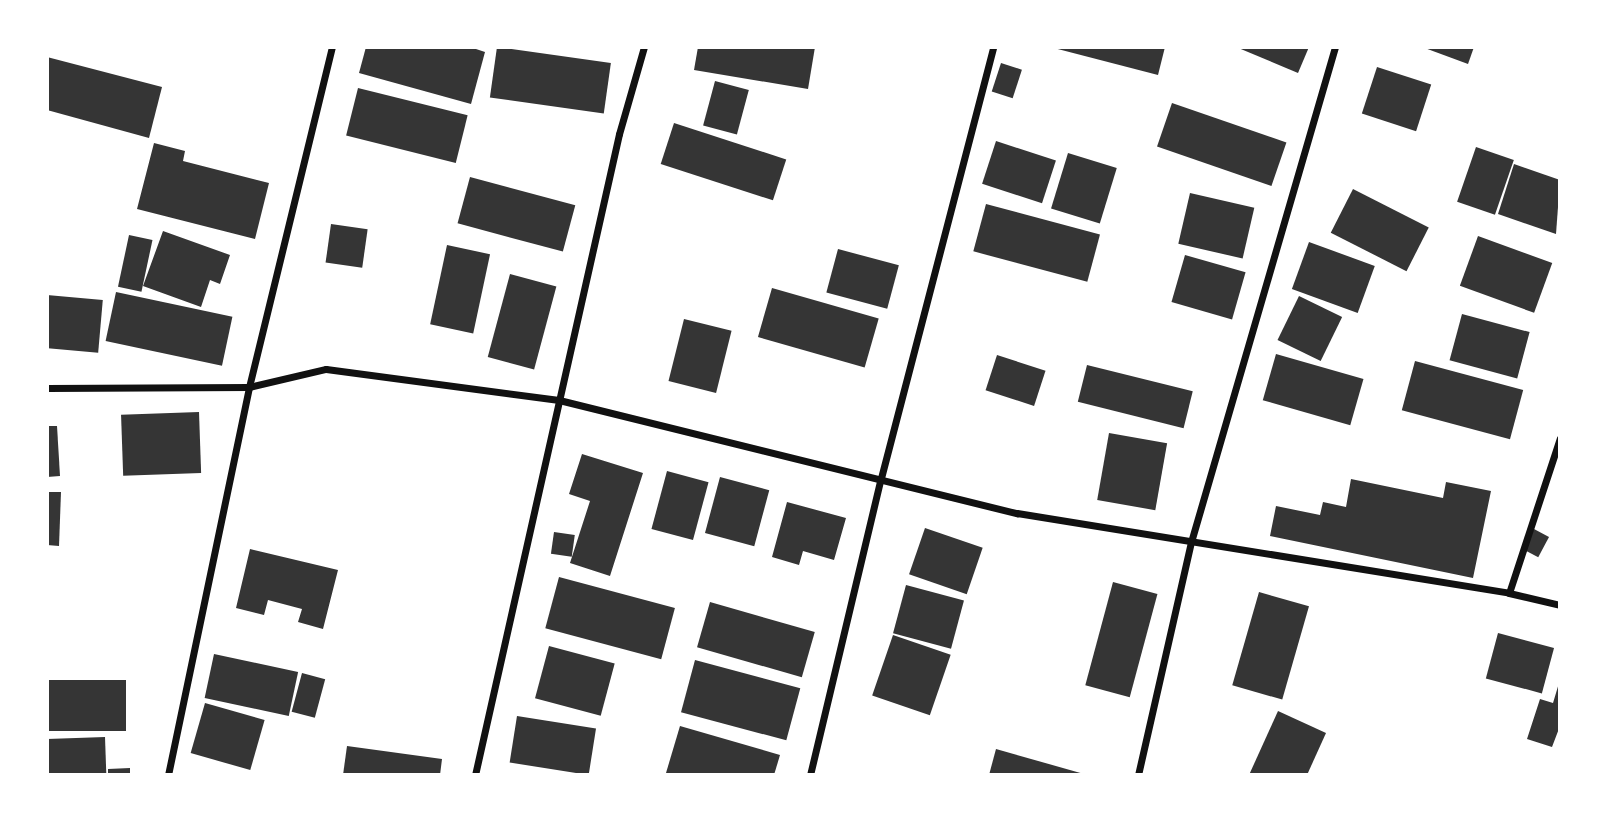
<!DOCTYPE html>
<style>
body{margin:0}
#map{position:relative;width:1607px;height:822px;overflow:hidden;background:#fff;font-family:Mulish,sans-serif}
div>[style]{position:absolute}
.building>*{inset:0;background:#353535;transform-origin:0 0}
.minor>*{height:7px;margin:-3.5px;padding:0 3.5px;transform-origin:3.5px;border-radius:3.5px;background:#111}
span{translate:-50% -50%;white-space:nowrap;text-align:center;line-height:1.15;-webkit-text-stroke:7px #fff;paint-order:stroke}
.frame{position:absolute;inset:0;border:49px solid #fff;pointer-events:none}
</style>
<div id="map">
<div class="building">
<i style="clip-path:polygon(366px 47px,470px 47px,485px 52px,471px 104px,359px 73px)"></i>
<i style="left:497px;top:47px;width:115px;height:51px;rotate:8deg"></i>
<i style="clip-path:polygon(698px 47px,815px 47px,808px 89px,694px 70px)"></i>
<i style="clip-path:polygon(1050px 47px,1165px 47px,1158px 75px)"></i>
<i style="clip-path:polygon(1236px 47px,1309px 47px,1298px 73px)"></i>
<i style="clip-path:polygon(1422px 47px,1474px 47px,1468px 64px)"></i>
<i style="clip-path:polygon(47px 57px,162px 87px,149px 138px,47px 110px)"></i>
<i style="left:1001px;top:63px;width:22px;height:30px;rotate:18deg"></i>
<i style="left:1377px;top:67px;width:57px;height:49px;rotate:18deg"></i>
<i style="left:715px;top:81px;width:35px;height:46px;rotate:15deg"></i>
<i style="left:358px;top:88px;width:113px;height:49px;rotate:14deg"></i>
<i style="left:1172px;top:103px;width:121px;height:46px;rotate:19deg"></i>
<i style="left:674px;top:123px;width:118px;height:43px;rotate:18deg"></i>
<i style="left:996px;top:141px;width:63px;height:45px;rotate:18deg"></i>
<i style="clip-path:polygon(154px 143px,185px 151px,183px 161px,269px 183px,255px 239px,137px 209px)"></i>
<i style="left:1476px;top:147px;width:40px;height:58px;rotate:19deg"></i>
<i style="left:1068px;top:153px;width:51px;height:58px;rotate:17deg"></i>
<i style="clip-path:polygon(1514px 164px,1560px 180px,1556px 234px,1498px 214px)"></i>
<i style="left:470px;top:177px;width:109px;height:48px;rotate:15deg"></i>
<i style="left:1353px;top:189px;width:85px;height:49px;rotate:27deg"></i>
<i style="left:1190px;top:193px;width:66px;height:52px;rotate:13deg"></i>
<i style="left:986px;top:204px;width:118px;height:49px;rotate:15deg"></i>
<i style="left:331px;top:224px;width:37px;height:39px;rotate:8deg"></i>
<i style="clip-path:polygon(163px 231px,230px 255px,220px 284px,210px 280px,201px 307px,143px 286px)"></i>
<i style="left:129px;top:235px;width:24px;height:53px;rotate:12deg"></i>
<i style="left:1478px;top:236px;width:79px;height:53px;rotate:20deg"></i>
<i style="left:1309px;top:242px;width:70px;height:50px;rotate:20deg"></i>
<i style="left:447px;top:245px;width:44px;height:81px;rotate:12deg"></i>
<i style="left:838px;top:249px;width:63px;height:45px;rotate:15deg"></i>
<i style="left:1185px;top:255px;width:63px;height:49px;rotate:16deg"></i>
<i style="left:510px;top:274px;width:48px;height:86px;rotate:15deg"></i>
<i style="left:772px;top:288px;width:111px;height:51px;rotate:16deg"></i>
<i style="left:116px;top:292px;width:119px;height:50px;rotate:12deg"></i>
<i style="left:47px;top:295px;width:56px;height:53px;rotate:5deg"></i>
<i style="left:1299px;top:296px;width:48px;height:49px;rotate:26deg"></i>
<i style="left:1462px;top:314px;width:70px;height:48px;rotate:15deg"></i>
<i style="left:684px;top:319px;width:49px;height:64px;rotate:14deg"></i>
<i style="left:1276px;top:354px;width:91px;height:48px;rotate:16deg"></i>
<i style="left:997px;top:355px;width:51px;height:37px;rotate:18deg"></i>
<i style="left:1415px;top:361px;width:112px;height:51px;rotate:15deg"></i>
<i style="left:1087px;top:365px;width:109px;height:38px;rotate:14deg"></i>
<i style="left:199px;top:412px;width:61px;height:78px;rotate:88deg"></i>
<i style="clip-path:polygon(47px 426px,57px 426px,60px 476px,47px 477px)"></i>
<i style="left:1109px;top:433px;width:59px;height:68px;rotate:10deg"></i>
<i style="clip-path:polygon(582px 454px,643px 473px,610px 576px,570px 563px,590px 501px,569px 494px)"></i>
<i style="left:667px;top:471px;width:43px;height:60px;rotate:15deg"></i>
<i style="left:720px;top:477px;width:51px;height:58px;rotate:15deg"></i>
<i style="clip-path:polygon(1351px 479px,1443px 498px,1446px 482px,1491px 491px,1473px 578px,1270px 536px,1276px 506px,1320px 515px,1323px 502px,1346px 507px)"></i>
<i style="clip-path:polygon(47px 492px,61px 492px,59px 546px,47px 545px)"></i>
<i style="clip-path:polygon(787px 502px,846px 518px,834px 560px,803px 551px,799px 565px,772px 557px)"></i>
<i style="left:925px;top:528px;width:61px;height:49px;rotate:19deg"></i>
<i style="left:1534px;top:529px;width:17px;height:23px;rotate:28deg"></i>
<i style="left:554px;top:532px;width:21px;height:22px;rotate:8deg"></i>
<i style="clip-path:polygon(250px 549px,338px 570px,323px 629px,298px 622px,302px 609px,268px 600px,264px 615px,236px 608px)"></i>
<i style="left:559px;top:577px;width:120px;height:53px;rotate:15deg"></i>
<i style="left:1113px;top:582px;width:46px;height:107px;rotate:15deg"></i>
<i style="left:906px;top:585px;width:60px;height:50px;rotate:15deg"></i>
<i style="left:1259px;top:592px;width:52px;height:97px;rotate:16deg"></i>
<i style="left:710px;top:602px;width:109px;height:47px;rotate:16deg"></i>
<i style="left:1498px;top:633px;width:58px;height:47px;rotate:15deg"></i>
<i style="left:893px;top:635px;width:61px;height:64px;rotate:19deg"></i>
<i style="left:549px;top:646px;width:68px;height:54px;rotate:15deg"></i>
<i style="left:214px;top:654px;width:86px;height:45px;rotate:12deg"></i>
<i style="left:695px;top:660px;width:109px;height:54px;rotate:15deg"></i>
<i style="left:302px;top:673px;width:24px;height:40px;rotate:15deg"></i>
<i style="left:47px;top:680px;width:79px;height:51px"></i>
<i style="clip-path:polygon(1559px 683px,1560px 726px,1552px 747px,1527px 739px,1540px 699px,1553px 703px)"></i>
<i style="left:205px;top:703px;width:62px;height:52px;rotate:16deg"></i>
<i style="clip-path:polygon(1278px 711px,1326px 733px,1307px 775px,1249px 775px)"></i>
<i style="left:517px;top:716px;width:80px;height:47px;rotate:9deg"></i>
<i style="clip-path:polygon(680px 726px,780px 755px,774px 775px,666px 773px)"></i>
<i style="left:105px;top:737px;width:38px;height:58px;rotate:88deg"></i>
<i style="clip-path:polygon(347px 746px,442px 759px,440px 775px,343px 775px)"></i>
<i style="clip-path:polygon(996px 749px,1084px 774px,1084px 775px,989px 775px)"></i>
<i style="clip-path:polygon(130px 768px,130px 775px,108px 775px,108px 769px)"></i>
</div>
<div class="minor">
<i style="left:47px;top:388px;width:202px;rotate:-0.3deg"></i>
<i style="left:249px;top:387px;width:79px;rotate:-13.2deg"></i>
<i style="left:326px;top:369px;width:235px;rotate:7.6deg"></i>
<i style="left:559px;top:400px;width:472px;rotate:13.9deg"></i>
<i style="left:1017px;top:513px;width:498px;rotate:9.2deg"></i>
<i style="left:1509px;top:593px;width:52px;rotate:13.2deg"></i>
<i style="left:1509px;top:593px;width:163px;rotate:-71.8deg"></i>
<i style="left:168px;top:775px;width:396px;rotate:-78.2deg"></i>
<i style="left:249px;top:387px;width:350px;rotate:-76.3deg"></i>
<i style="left:475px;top:775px;width:657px;rotate:-77.34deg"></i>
<i style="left:619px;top:134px;width:91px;rotate:-74deg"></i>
<i style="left:810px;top:775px;width:305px;rotate:-76.6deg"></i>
<i style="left:881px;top:478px;width:445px;rotate:-75.4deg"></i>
<i style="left:1138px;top:775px;width:239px;rotate:-77.2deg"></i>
<i style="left:1191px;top:542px;width:516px;rotate:-73.78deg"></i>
</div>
<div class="frame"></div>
</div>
